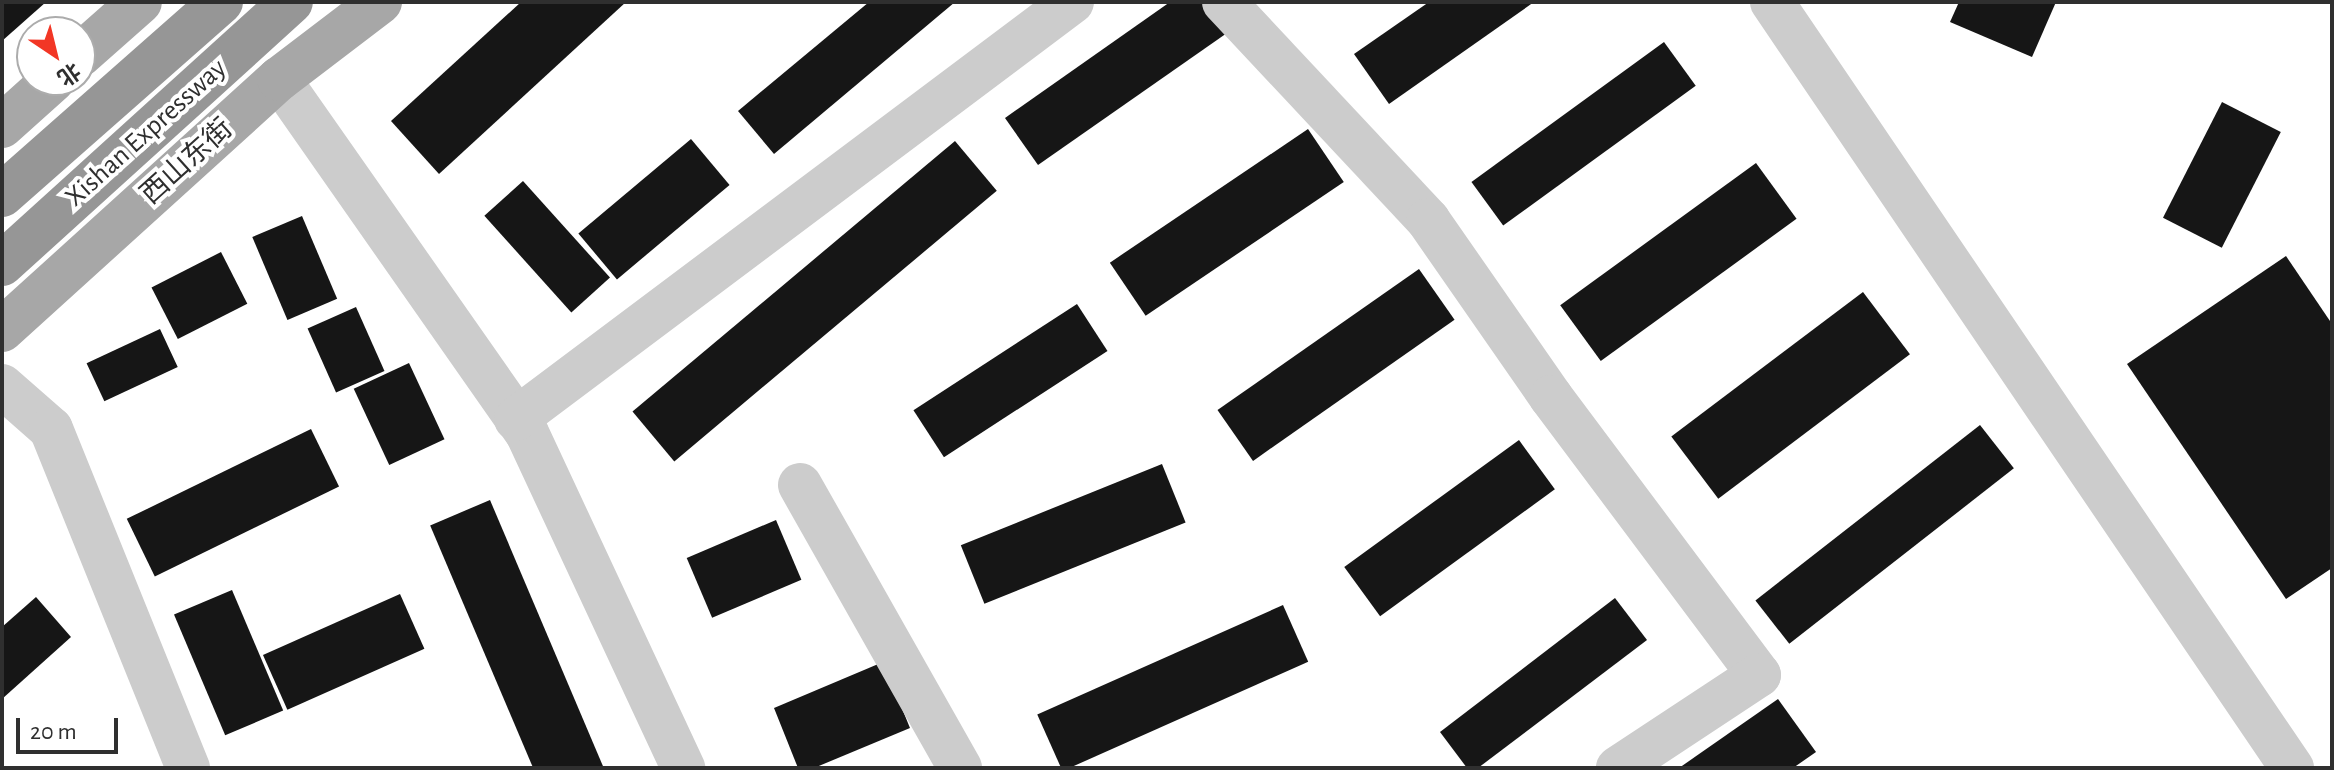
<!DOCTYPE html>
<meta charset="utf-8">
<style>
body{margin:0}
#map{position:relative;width:2334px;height:770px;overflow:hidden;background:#fff;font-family:"Alegreya Sans","Noto Sans SC",sans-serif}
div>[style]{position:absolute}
.building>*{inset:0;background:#161616;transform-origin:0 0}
.minor>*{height:44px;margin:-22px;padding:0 22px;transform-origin:22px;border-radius:22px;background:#ccc}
.major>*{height:44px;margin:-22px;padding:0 22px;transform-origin:22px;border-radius:22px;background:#a7a7a7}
.highway>*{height:44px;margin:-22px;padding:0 22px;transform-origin:22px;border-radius:22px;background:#969696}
span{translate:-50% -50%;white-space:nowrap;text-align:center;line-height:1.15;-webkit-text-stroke:8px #fff;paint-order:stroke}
.street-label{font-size:28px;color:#2f2f2f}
.frame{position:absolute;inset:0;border:4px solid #2f2f2f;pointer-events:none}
.north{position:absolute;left:16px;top:16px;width:80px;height:80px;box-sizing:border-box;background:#fff;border:2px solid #acacac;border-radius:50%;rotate:145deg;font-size:22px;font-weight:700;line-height:32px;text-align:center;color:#2f2f2f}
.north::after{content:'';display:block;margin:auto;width:28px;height:36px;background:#f23625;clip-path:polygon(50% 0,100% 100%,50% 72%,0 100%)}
.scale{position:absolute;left:16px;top:718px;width:102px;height:36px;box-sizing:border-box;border:4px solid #2f2f2f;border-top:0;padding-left:10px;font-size:24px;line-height:28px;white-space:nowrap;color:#2f2f2f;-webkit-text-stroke:6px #fff;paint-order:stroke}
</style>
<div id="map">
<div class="building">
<i style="clip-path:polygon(2px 2px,46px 2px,2px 41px)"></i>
<i style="clip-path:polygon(521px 2px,626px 2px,439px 174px,391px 121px)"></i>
<i style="clip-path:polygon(869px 2px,955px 2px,774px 154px,738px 111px)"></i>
<i style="clip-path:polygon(1170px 2px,1206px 2px,1227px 33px,1038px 165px,1005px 118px)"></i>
<i style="clip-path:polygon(1429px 2px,1534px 2px,1389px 104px,1354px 54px)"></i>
<i style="clip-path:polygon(1959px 2px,2056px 2px,2032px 57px,1950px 22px)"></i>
<i style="left:1664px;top:42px;width:54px;height:238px;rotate:54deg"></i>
<i style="left:2222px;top:102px;width:66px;height:130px;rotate:27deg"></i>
<i style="left:1308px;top:129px;width:64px;height:239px;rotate:56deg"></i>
<i style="left:691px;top:139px;width:60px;height:147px;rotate:50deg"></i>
<i style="left:955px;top:141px;width:65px;height:421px;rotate:50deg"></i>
<i style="left:1756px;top:163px;width:69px;height:242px;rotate:54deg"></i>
<i style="left:523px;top:181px;width:130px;height:52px;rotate:48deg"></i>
<i style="left:302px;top:216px;width:90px;height:54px;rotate:67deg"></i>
<i style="left:221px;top:252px;width:58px;height:78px;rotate:63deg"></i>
<i style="clip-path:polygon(2286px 256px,2332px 324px,2332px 568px,2286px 599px,2127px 364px)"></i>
<i style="left:1419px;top:269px;width:62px;height:246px;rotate:55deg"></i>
<i style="left:1863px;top:292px;width:78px;height:240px;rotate:53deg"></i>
<i style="left:1077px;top:304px;width:56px;height:195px;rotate:57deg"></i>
<i style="left:356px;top:307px;width:70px;height:53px;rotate:66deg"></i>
<i style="left:160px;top:329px;width:42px;height:81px;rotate:65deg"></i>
<i style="left:409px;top:363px;width:84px;height:61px;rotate:65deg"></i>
<i style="left:1980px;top:425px;width:55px;height:285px;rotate:52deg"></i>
<i style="left:311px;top:429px;width:64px;height:205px;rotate:64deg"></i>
<i style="left:1519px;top:440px;width:61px;height:216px;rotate:54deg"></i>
<i style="left:1162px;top:464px;width:63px;height:217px;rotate:68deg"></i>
<i style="left:490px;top:500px;width:292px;height:65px;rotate:67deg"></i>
<i style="left:776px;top:520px;width:65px;height:97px;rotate:67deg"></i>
<i style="left:232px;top:590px;width:131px;height:63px;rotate:67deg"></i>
<i style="left:400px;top:594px;width:60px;height:150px;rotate:66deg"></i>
<i style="clip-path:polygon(36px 597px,71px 637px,2px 699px,2px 627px)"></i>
<i style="clip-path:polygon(1615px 598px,1647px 640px,1478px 768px,1467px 768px,1440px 732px)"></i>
<i style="left:1283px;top:605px;width:62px;height:269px;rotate:66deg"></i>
<i style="clip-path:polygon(883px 662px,910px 728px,814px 768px,798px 768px,774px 708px)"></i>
<i style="clip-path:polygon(1778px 699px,1816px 752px,1793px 768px,1679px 768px)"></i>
</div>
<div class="minor">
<i style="left:1224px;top:2px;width:299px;rotate:46.9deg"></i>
<i style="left:1428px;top:220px;width:216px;rotate:55.2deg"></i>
<i style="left:1551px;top:397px;width:347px;rotate:53.2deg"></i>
<i style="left:1759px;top:675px;width:169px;rotate:146.6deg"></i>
<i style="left:1772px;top:2px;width:926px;rotate:55.83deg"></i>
<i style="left:279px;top:79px;width:432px;rotate:55deg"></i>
<i style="left:527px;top:433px;width:370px;rotate:65deg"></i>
<i style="left:2px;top:386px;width:65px;rotate:41.3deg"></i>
<i style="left:51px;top:429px;width:366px;rotate:68deg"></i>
<i style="left:516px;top:419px;width:695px;rotate:-36.87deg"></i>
<i style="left:800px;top:485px;width:325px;rotate:60.5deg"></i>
</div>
<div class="major">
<i style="left:80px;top:55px;width:80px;rotate:-41.5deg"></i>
<i style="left:2px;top:126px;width:69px;rotate:-42deg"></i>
<i style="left:2px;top:330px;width:374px;rotate:-42.2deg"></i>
<i style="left:279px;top:79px;width:127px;rotate:-37.3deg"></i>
</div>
<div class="highway">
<i style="left:2px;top:195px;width:292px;rotate:-41.4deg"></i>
<i style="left:2px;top:264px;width:390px;rotate:-42.2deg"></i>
</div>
<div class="street-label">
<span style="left:146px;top:133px;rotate:-42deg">Xishan Expressway</span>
<span style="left:187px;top:162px;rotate:-42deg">西山东街</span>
</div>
<div class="frame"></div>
<div class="north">北</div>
<div class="scale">20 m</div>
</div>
